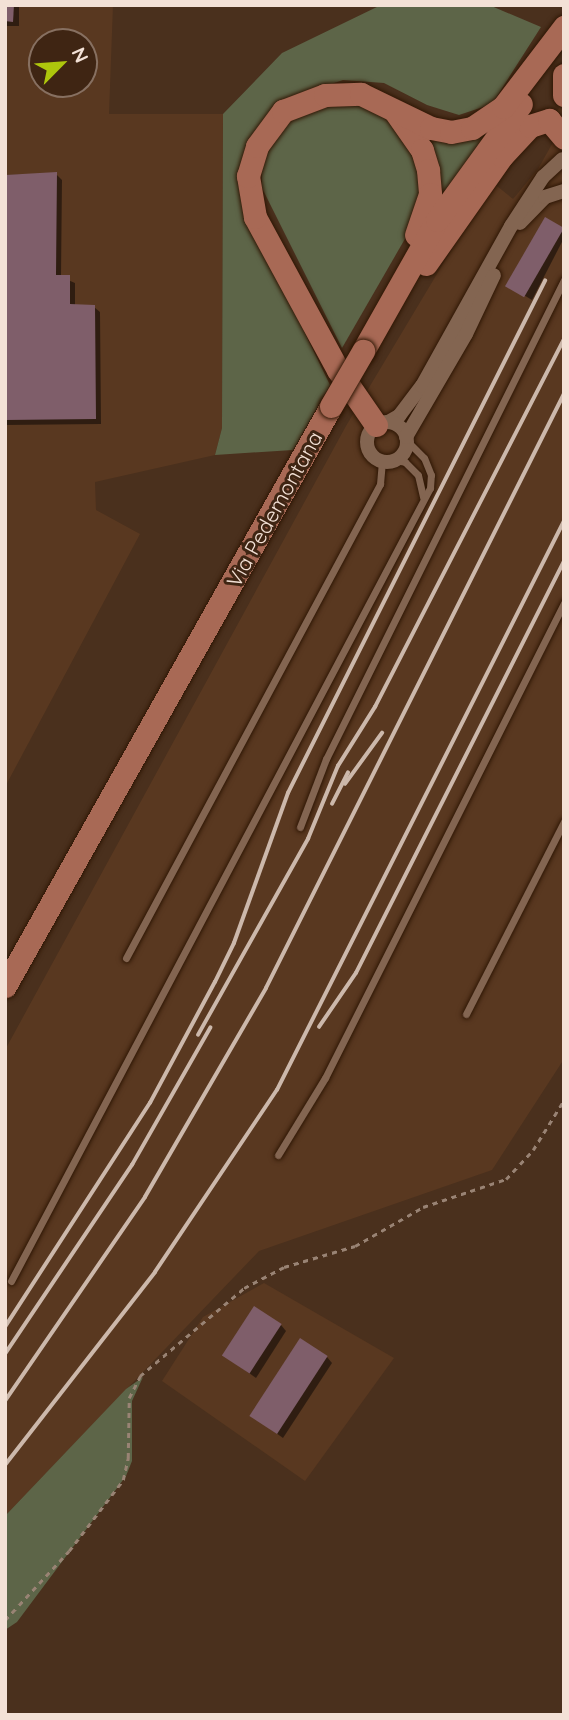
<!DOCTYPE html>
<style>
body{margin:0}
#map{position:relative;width:569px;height:1720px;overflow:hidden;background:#4a301d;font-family:Quicksand,sans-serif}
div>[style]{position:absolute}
.built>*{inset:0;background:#593820}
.green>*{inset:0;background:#5d6548}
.shadow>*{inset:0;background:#0007;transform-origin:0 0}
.building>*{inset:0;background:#7f5e6a;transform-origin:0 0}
.path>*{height:2.5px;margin-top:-1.25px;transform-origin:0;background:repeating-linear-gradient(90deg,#998374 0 5px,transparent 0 10px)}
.roads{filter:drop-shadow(0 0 2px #2f1705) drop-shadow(0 0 2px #2f1705)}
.service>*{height:7px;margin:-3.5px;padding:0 3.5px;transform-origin:3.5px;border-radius:3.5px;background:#836551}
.minor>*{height:14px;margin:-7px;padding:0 7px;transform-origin:7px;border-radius:7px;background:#836551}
.minor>.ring{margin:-7px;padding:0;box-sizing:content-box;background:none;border:14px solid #836551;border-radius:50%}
.primary>*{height:23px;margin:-11.5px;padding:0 11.5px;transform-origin:11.5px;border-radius:11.5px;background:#a86955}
.rail>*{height:3.5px;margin:-1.75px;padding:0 1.75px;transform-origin:1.75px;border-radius:1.75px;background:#ccb8ab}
.bridges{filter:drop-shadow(0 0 2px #2f1705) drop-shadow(0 0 2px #2f1705)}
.primary-bridge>*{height:23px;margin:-11.5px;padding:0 11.5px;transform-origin:11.5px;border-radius:11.5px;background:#a86955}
span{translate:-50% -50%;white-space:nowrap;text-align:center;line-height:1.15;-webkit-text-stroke:6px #3f2513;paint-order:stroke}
.street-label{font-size:21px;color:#f3e1d6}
.frame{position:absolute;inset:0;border:7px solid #f3e1d6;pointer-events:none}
.north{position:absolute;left:28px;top:28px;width:70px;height:70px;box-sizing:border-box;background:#3f2513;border:2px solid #877061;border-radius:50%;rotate:65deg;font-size:19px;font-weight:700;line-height:28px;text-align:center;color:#f3e1d6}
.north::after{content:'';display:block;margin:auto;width:24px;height:32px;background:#aec60c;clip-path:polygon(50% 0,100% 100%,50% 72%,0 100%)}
</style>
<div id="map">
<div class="built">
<i style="clip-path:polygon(evenodd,5px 5px,113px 5px,109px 114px,223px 114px,222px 428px,215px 455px,95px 482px,96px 510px,140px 534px,5px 787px,5px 5px,42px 42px,84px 42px,84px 84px,42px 84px,42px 42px)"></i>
<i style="clip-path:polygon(564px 102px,564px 1059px,492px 1170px,259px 1251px,5px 1516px,5px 1050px,346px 426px,492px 182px,513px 199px,538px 169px,552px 144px,556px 112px)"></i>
<i style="clip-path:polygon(264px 1283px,394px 1358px,305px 1481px,162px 1381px,203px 1317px)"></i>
</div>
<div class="green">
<i style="clip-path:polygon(381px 5px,489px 5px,541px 27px,492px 104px,459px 115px,427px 105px,384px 83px,343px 80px,305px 93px,246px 158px,269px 259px,330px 385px,293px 450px,215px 455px,222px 428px,223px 114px,282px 53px)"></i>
<i style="clip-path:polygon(329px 105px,365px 106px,390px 121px,418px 163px,421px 194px,417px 218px,342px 348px,262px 188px,261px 156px,269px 140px,297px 113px)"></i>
<i style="clip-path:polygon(496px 125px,438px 201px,420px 131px)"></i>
<i style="clip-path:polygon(143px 1377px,132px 1401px,132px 1461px,126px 1476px,17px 1622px,5px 1630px,5px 1516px,126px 1389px)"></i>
</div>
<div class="shadow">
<i style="left:5px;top:5px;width:14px;height:21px"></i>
<i style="clip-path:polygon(56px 174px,62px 180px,61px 277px,75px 283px,75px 306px,94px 307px,100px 312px,101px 424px,5px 425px,5px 175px)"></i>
<i style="clip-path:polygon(546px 219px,564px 229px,564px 238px,532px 300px,512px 288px)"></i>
<i style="clip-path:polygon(281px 1325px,286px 1331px,256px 1378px,224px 1355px)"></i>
<i style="clip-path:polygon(327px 1357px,332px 1363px,283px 1438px,251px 1415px)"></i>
</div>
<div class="building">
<i style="clip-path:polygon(5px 5px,14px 5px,13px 22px,5px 21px)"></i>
<i style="clip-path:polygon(57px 172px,56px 275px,70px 275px,70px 304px,95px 305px,96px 419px,5px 420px,5px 175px)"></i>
<i style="left:545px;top:217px;width:22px;height:80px;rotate:30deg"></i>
<i style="left:254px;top:1306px;width:33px;height:59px;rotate:33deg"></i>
<i style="left:300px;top:1338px;width:33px;height:93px;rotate:33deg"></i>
</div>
<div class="path">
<i style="left:5px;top:1620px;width:94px;rotate:-47.2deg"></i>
<i style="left:69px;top:1551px;width:89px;rotate:-52.7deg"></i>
<i style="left:123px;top:1480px;width:23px;rotate:-77deg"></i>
<i style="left:128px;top:1458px;width:60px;rotate:-89deg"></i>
<i style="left:129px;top:1398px;width:25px;rotate:-63deg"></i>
<i style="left:140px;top:1376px;width:136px;rotate:-40.2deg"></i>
<i style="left:244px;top:1288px;width:45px;rotate:-27.7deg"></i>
<i style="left:284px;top:1267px;width:74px;rotate:-16.5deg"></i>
<i style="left:355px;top:1246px;width:78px;rotate:-29.8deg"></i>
<i style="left:423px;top:1207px;width:88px;rotate:-18.6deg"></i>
<i style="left:506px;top:1179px;width:40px;rotate:-47deg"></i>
<i style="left:533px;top:1150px;width:59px;rotate:-58.2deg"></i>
</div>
<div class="roads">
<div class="service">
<i style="left:395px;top:460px;width:10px;rotate:11deg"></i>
<i style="left:405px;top:462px;width:18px;rotate:45deg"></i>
<i style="left:418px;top:475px;width:23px;rotate:77deg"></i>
<i style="left:300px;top:827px;width:73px;rotate:-69.1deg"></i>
<i style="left:326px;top:759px;width:535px;rotate:-63.58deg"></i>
<i style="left:126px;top:958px;width:538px;rotate:-61.81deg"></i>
<i style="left:380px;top:484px;width:23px;rotate:-85deg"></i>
<i style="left:466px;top:1014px;width:216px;rotate:-63deg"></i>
<i style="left:278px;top:1155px;width:90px;rotate:-58.6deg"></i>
<i style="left:325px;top:1078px;width:532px;rotate:-63.29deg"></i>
<i style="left:11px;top:1281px;width:897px;rotate:-62.15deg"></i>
<i style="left:430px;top:488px;width:13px;rotate:-86deg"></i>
<i style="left:431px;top:475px;width:18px;rotate:-112deg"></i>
<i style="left:424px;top:458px;width:25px;rotate:-135deg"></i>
</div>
<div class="minor">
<i style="left:520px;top:223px;width:36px;rotate:-46deg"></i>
<i style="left:545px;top:197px;width:20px;rotate:-18deg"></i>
<i style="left:388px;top:422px;width:13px;rotate:-29deg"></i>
<i style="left:399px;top:416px;width:38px;rotate:-53deg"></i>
<i style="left:422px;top:386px;width:183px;rotate:-60.9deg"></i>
<i style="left:511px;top:226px;width:59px;rotate:-56.9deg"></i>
<i style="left:543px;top:177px;width:26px;rotate:-43deg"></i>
<i class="ring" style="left:367px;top:422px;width:26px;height:26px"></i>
<i style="left:406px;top:437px;width:119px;rotate:-59.8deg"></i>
<i style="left:466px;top:334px;width:65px;rotate:-64.6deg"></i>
</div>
<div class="primary">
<i style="left:564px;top:75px;width:20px;rotate:90deg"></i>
<i style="left:396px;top:113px;width:45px;rotate:54.9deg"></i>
<i style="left:422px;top:150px;width:21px;rotate:73deg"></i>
<i style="left:428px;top:170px;width:24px;rotate:85deg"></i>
<i style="left:430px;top:194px;width:43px;rotate:108.9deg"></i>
<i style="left:426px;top:264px;width:132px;rotate:-54.9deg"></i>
<i style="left:502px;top:156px;width:41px;rotate:-47deg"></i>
<i style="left:530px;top:126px;width:20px;rotate:-18deg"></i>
<i style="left:549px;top:120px;width:23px;rotate:50deg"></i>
<i style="left:363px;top:351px;width:150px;rotate:-60.5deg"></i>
<i style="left:437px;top:220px;width:143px;rotate:-54.1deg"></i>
<i style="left:376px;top:425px;width:67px;rotate:-124.6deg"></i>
<i style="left:338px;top:370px;width:174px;rotate:-118.5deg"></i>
<i style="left:255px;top:217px;width:42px;rotate:-99.7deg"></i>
<i style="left:248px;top:176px;width:31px;rotate:-73deg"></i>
<i style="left:257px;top:146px;width:44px;rotate:-53.4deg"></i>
<i style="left:283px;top:111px;width:45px;rotate:-20.9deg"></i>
<i style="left:325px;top:95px;width:36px;rotate:-2deg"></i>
<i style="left:361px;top:94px;width:78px;rotate:25.9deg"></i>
<i style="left:431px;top:128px;width:20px;rotate:11deg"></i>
<i style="left:451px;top:132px;width:21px;rotate:-11deg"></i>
<i style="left:472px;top:128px;width:37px;rotate:-34deg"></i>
<i style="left:503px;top:107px;width:101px;rotate:-52.7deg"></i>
<i style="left:5px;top:986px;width:665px;rotate:-60.66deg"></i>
</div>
</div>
<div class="rail">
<i style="left:345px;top:784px;width:63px;rotate:-54deg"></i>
<i style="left:332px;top:804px;width:35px;rotate:-63deg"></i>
<i style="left:319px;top:1027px;width:65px;rotate:-55.6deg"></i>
<i style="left:356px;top:973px;width:462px;rotate:-63.2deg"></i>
<i style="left:198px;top:1035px;width:225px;rotate:-60.7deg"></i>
<i style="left:308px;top:839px;width:79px;rotate:-67.7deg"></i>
<i style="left:338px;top:766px;width:70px;rotate:-57.9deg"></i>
<i style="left:375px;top:707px;width:413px;rotate:-62.8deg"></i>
<i style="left:5px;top:1327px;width:267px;rotate:-57.1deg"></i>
<i style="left:150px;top:1103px;width:137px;rotate:-61.8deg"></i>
<i style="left:215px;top:982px;width:43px;rotate:-64deg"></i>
<i style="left:234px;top:943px;width:159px;rotate:-70.2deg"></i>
<i style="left:288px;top:793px;width:573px;rotate:-63.35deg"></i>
<i style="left:5px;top:1354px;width:228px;rotate:-56.1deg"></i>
<i style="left:132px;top:1165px;width:158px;rotate:-60.3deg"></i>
<i style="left:5px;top:1401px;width:247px;rotate:-55.5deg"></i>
<i style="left:145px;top:1197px;width:241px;rotate:-59.9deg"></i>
<i style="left:266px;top:988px;width:665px;rotate:-63.36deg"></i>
<i style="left:5px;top:1465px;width:244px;rotate:-52.1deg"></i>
<i style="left:155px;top:1272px;width:219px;rotate:-56.2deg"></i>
<i style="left:277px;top:1090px;width:637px;rotate:-63.23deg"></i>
</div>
<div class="bridges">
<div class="primary-bridge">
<i style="left:331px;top:406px;width:64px;rotate:-59.8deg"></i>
</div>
</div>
<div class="street-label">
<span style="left:274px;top:509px;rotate:-61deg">Via Pedemontana</span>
</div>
<div class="frame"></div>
<div class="north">N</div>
</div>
